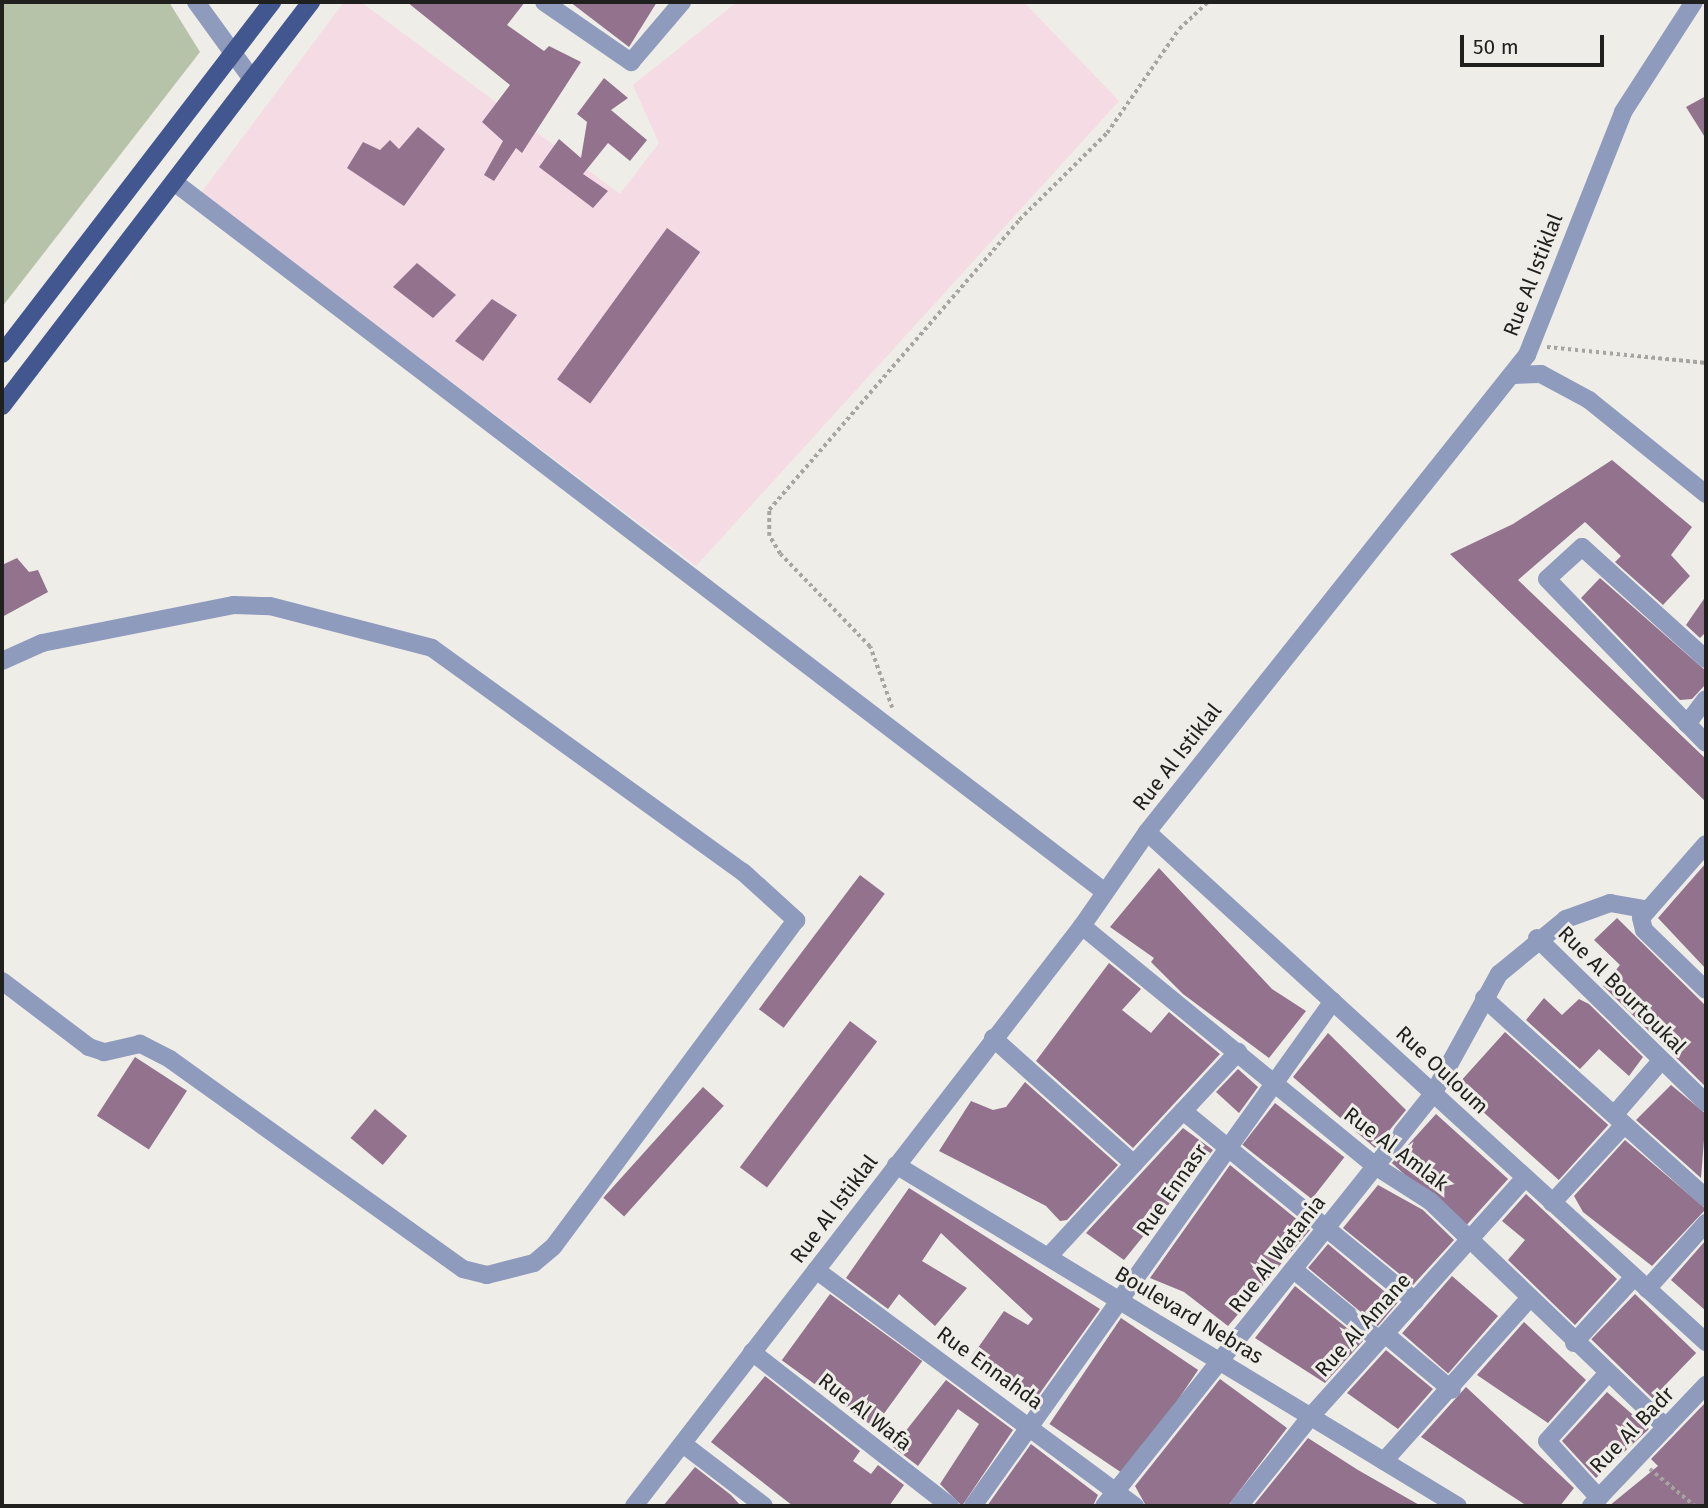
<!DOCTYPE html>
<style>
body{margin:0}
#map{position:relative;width:1708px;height:1508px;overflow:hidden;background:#efede7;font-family:"Fira Sans",sans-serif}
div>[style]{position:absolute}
.education>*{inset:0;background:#f5dbe4}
.green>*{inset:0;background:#b6c3a9}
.building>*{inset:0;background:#92728d;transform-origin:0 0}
.path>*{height:3.5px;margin-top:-1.75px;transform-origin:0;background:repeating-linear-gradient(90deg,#a6a5a1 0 3.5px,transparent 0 7px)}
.minor>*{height:18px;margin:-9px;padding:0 9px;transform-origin:9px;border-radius:9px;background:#8e9bbd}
.major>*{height:18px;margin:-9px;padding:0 9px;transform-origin:9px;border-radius:9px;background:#425690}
span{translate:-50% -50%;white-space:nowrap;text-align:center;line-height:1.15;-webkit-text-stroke:6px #efede7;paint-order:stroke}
.street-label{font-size:21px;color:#20201e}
.frame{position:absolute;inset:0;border:4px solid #20201e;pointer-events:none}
.scale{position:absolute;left:1460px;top:35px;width:144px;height:32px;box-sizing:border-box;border:4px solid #20201e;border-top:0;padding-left:9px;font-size:21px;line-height:24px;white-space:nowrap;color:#20201e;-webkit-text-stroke:5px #efede7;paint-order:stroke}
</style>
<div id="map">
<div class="education">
<i style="clip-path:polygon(344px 2px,361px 2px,620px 194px,659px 143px,633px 85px,737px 2px,1024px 2px,1119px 101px,696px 566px,201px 193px)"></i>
</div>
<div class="green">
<i style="clip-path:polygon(2px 2px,169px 2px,200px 52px,2px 307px)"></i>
</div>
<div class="building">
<i style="clip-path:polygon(407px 2px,525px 2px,507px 25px,544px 51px,549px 46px,581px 62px,522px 153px,516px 148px,494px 181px,484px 175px,503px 141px,482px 122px,510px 85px)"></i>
<i style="clip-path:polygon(570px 2px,657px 2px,629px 47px)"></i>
<i style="clip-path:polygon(604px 78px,628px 98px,611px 110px,647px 140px,630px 161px,608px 143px,583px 174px,608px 191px,593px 208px,539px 167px,559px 139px,581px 158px,587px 122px,577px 114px)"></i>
<i style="clip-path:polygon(1706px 96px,1706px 139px,1686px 107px)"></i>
<i style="clip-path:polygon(418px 127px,445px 149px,404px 206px,347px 168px,363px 142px,380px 150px,390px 140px,399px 149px)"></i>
<i style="left:667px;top:228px;width:41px;height:187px;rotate:36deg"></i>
<i style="clip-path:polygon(417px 263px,456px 295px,433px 318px,393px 287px)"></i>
<i style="clip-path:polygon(492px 299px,517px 315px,483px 361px,455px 341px)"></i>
<i style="clip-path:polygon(1612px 460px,1692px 527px,1671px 555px,1690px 576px,1663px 605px,1615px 562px,1621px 556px,1585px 522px,1518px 580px,1706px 759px,1706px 802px,1450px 554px,1513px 524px)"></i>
<i style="clip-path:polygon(17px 558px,29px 572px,38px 570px,48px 592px,2px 617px,2px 565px)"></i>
<i style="clip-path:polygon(1600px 578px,1706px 671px,1706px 684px,1692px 699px,1680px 700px,1581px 598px)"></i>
<i style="clip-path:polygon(1706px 596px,1706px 632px,1700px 638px,1686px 625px)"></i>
<i style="clip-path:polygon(1706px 863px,1706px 969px,1658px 918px)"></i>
<i style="clip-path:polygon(1159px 868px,1272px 989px,1306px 1011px,1269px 1058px,1183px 994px,1151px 962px,1154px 958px,1110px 927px)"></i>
<i style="left:860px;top:875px;width:31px;height:168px;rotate:37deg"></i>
<i style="clip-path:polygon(1617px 918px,1706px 1006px,1706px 1087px,1603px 986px,1620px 965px,1594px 940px)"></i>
<i style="clip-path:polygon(1109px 963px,1141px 989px,1122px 1010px,1151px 1033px,1169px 1012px,1220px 1054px,1133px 1148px,1036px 1061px)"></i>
<i style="clip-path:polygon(1544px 998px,1562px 1015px,1579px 999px,1589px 1004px,1643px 1057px,1629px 1076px,1599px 1049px,1580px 1069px,1526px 1020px)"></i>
<i style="left:850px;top:1021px;width:34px;height:183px;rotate:37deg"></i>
<i style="left:1505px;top:1032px;width:139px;height:74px;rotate:42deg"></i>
<i style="clip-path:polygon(1328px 1033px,1406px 1110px,1375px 1148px,1293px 1077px)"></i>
<i style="left:135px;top:1057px;width:62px;height:70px;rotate:33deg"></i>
<i style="clip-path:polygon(1238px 1069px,1258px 1087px,1239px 1113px,1216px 1092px)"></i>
<i style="clip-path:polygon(1025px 1082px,1118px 1165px,1067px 1220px,1060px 1221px,1046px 1206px,939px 1151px,971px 1101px,993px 1110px,1006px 1107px)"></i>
<i style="clip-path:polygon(1671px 1085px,1706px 1114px,1701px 1178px,1636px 1120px)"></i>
<i style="left:703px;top:1087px;width:28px;height:149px;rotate:42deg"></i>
<i style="left:1275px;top:1103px;width:88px;height:53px;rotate:38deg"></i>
<i style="left:375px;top:1109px;width:42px;height:38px;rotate:40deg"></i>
<i style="left:1436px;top:1114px;width:97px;height:66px;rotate:42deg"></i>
<i style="clip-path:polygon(1183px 1128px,1213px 1150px,1124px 1260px,1086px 1233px)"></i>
<i style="clip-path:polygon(1625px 1140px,1706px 1209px,1652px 1266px,1583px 1212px,1574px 1196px)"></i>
<i style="clip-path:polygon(1230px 1165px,1310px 1230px,1228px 1326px,1184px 1292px,1150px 1278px)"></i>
<i style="clip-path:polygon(1378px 1185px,1423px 1210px,1454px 1240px,1413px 1285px,1343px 1228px)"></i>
<i style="clip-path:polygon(909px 1188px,1100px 1309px,1030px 1407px,970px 1359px,1004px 1311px,1028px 1325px,1033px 1319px,941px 1233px,922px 1261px,967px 1288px,935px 1326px,899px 1294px,888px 1309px,846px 1278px)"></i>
<i style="clip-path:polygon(1526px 1194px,1617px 1279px,1575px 1325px,1508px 1260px,1525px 1240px,1502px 1221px)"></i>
<i style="clip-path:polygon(1706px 1240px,1706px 1311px,1671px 1280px)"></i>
<i style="left:1328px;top:1244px;width:91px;height:31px;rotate:40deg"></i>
<i style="left:1452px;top:1276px;width:61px;height:76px;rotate:41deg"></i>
<i style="clip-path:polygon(1295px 1286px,1363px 1341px,1325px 1383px,1255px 1338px)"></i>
<i style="left:830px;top:1294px;width:114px;height:82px;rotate:36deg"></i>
<i style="left:1635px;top:1294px;width:85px;height:63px;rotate:44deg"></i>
<i style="left:1121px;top:1318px;width:93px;height:128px;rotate:34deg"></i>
<i style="clip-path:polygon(1524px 1322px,1586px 1380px,1548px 1423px,1477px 1375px)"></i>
<i style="clip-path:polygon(1386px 1350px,1433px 1389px,1398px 1429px,1347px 1393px)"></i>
<i style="clip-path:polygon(765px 1376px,860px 1451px,853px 1461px,871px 1474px,878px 1465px,904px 1485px,889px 1506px,793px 1506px,711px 1442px)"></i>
<i style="clip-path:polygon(1220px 1379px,1287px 1428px,1228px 1506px,1146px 1506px,1135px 1486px)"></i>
<i style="clip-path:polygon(946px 1380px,1013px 1430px,962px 1506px,940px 1484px,979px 1424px,958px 1409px,918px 1466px,893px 1447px)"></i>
<i style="clip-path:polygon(1466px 1387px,1574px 1488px,1560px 1506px,1527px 1506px,1421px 1437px)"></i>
<i style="clip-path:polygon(1607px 1392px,1649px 1429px,1596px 1478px,1562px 1441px)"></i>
<i style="clip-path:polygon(1706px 1402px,1706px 1506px,1609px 1506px,1658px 1466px,1651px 1459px)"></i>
<i style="clip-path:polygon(1308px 1438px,1358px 1470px,1421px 1506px,1253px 1506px)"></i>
<i style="clip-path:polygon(1031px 1444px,1098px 1495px,1093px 1506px,987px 1506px)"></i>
<i style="clip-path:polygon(695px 1467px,731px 1495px,741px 1506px,663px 1506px)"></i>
</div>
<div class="path">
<i style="left:1547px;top:347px;width:160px;rotate:5.7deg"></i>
<i style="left:892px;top:708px;width:65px;rotate:-109.8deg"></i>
<i style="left:870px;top:647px;width:129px;rotate:-134.1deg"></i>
<i style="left:780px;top:554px;width:21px;rotate:-121deg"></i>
<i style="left:769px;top:536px;width:26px;rotate:-90deg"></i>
<i style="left:769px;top:510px;width:383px;rotate:-49.2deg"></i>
<i style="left:1019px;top:220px;width:124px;rotate:-44.7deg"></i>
<i style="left:1107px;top:133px;width:126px;rotate:-55.3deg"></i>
<i style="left:1179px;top:29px;width:40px;rotate:-43deg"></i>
<i style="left:1650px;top:1469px;width:58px;rotate:39.4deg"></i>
</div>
<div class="minor">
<i style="left:196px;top:2px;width:95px;rotate:54deg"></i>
<i style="left:544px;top:2px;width:106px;rotate:34.6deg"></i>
<i style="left:631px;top:62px;width:79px;rotate:-49.6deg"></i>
<i style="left:174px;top:182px;width:1171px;rotate:37.33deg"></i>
<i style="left:1513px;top:375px;width:28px;rotate:-2deg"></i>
<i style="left:1541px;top:374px;width:55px;rotate:28.4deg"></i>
<i style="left:1589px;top:400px;width:150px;rotate:38.8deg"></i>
<i style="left:1706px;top:659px;width:167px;rotate:-137.9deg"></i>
<i style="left:1582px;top:547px;width:47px;rotate:137.6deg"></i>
<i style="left:1547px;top:579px;width:228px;rotate:45.9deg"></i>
<i style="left:2px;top:661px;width:44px;rotate:-24.2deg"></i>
<i style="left:42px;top:643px;width:196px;rotate:-11.2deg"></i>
<i style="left:234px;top:605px;width:36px;rotate:2deg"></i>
<i style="left:270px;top:606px;width:167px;rotate:14.5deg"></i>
<i style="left:432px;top:648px;width:383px;rotate:35.8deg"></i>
<i style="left:743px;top:872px;width:72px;rotate:42.2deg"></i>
<i style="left:796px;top:920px;width:407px;rotate:126.6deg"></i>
<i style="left:553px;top:1247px;width:25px;rotate:140deg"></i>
<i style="left:534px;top:1263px;width:49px;rotate:165.7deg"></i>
<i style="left:487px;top:1275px;width:25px;rotate:-166deg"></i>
<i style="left:463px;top:1269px;width:360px;rotate:-144.4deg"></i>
<i style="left:170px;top:1059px;width:34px;rotate:-153deg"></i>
<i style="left:140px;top:1044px;width:37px;rotate:167deg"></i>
<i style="left:104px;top:1052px;width:16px;rotate:-162deg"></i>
<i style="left:89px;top:1047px;width:109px;rotate:-142.8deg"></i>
<i style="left:1687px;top:724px;width:31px;rotate:-53deg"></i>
<i style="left:1147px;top:832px;width:757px;rotate:42.38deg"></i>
<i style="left:1706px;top:844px;width:98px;rotate:131.3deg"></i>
<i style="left:1641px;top:918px;width:12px;rotate:76deg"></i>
<i style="left:1644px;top:930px;width:86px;rotate:44.1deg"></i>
<i style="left:1082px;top:926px;width:379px;rotate:39.3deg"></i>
<i style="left:1375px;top:1166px;width:65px;rotate:32.5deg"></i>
<i style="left:1430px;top:1201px;width:327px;rotate:43.8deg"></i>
<i style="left:1537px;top:938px;width:236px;rotate:44.3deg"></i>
<i style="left:1484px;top:998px;width:299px;rotate:42deg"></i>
<i style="left:993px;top:1038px;width:189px;rotate:41.8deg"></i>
<i style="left:1183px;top:1111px;width:81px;rotate:-47deg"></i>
<i style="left:1614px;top:1115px;width:70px;rotate:-49deg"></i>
<i style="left:896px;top:1165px;width:657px;rotate:31.25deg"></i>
<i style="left:1552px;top:1203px;width:106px;rotate:-47.3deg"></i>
<i style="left:1049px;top:1256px;width:197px;rotate:-47.3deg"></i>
<i style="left:1183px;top:1111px;width:300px;rotate:39.3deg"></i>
<i style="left:816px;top:1270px;width:397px;rotate:36.5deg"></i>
<i style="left:1294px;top:1270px;width:110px;rotate:39.5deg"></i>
<i style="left:1647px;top:1289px;width:89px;rotate:-48.2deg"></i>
<i style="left:1385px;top:1334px;width:87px;rotate:39.9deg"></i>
<i style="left:1574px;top:1343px;width:89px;rotate:-47.7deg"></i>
<i style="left:752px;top:1352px;width:251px;rotate:37.9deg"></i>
<i style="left:683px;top:1444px;width:102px;rotate:37.4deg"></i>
<i style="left:1384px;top:1461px;width:216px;rotate:-48.2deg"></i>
<i style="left:1599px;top:1498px;width:77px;rotate:-132.4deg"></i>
<i style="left:1547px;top:1441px;width:90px;rotate:-48.2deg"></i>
<i style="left:634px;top:1506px;width:733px;rotate:-52.32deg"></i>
<i style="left:1082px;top:926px;width:114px;rotate:-55.3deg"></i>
<i style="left:1147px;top:832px;width:610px;rotate:-51.46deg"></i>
<i style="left:1527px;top:355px;width:261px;rotate:-68.4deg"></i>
<i style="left:1623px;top:112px;width:131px;rotate:-57.2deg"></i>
<i style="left:973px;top:1506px;width:620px;rotate:-54.52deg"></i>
<i style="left:1104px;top:1506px;width:527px;rotate:-51.39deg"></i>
<i style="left:1433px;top:1094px;width:137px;rotate:-61.2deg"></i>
<i style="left:1499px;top:974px;width:87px;rotate:-39.4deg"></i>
<i style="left:1566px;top:919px;width:47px;rotate:-20deg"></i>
<i style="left:1610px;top:903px;width:35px;rotate:10deg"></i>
<i style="left:1239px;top:1506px;width:117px;rotate:-51.3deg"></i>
<i style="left:1312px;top:1415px;width:319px;rotate:-48.1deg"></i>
<i style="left:1591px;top:1506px;width:167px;rotate:-46.5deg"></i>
</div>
<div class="major">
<i style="left:2px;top:354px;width:444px;rotate:-52.5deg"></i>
<i style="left:2px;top:406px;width:509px;rotate:-52.59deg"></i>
</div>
<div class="street-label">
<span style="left:1533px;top:275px;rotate:-69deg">Rue Al Istiklal</span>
<span style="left:1177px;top:757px;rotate:-52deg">Rue Al Istiklal</span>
<span style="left:1622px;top:990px;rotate:45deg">Rue Al Bourtoukal</span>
<span style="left:1442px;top:1070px;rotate:43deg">Rue Ouloum</span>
<span style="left:1396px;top:1149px;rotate:37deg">Rue Al Amlak</span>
<span style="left:1172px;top:1190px;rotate:-55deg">Rue Ennasr</span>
<span style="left:834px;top:1209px;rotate:-53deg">Rue Al Istiklal</span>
<span style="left:1277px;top:1254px;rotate:-52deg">Rue Al Watania</span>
<span style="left:1189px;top:1315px;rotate:31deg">Boulevard Nebras</span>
<span style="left:1363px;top:1325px;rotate:-48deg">Rue Al Amane</span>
<span style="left:990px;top:1368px;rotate:36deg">Rue Ennahda</span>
<span style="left:865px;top:1412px;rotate:38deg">Rue Al Wafa</span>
<span style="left:1632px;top:1430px;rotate:-46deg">Rue Al Badr</span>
</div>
<div class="frame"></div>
<div class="scale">50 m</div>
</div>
